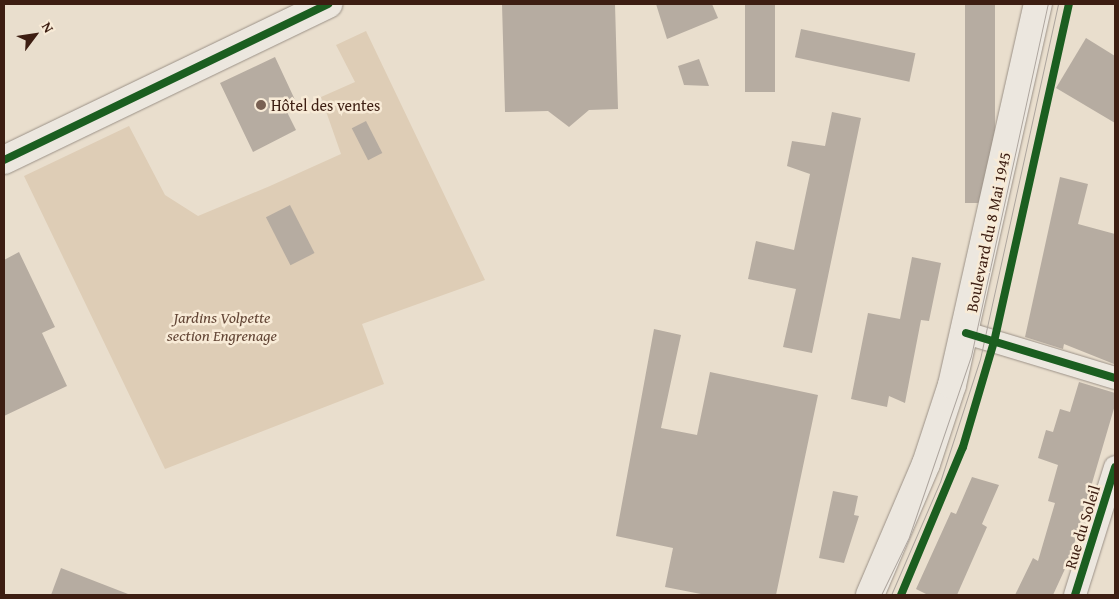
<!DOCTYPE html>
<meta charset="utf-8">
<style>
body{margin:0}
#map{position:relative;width:1119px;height:599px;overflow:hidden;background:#e9decd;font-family:"Gentium Book Plus",serif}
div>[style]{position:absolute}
.green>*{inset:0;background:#decdb6}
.building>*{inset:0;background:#b6aca1;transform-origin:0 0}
.roads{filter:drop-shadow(0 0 1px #9b9187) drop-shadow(0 0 1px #9b9187)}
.street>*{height:22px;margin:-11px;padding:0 11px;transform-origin:11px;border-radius:11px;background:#ece7df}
.secondary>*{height:28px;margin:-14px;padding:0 14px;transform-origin:14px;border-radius:14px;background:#ece7df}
.tram>*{height:1px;margin:-0.5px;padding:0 0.5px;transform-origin:0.5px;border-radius:0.5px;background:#aca49d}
.cycleway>*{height:8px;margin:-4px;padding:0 4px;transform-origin:4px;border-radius:4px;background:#1b5e20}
.dots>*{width:14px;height:14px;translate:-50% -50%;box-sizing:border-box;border:2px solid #f8ebd7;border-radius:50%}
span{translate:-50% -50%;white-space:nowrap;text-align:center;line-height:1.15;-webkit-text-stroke:5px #f8ebd7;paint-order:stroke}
.poi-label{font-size:16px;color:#3d1e12}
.left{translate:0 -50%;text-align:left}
.street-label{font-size:16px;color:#3d1e12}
.park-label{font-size:16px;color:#634636;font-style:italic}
.frame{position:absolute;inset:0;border:5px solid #3d1e12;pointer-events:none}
.north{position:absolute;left:10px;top:10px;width:50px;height:50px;-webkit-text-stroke:4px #f8ebd7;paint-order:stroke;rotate:59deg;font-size:14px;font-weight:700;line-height:20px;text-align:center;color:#3d1e12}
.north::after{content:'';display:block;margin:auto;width:18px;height:22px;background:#3d1e12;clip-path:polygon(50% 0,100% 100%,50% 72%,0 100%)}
</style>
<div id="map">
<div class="green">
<i style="clip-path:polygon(366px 31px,485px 280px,362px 324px,384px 384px,165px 469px,24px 176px,129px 126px,165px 195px,198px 216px,270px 186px,341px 154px,321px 97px,355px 82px,336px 45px)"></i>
</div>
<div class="building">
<i style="clip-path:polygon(502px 4px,615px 4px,618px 109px,589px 110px,569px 127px,548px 111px,505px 112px)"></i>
<i style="clip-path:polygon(656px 4px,712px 4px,718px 18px,667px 39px)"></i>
<i style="left:745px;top:4px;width:30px;height:88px"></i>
<i style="left:965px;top:4px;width:30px;height:199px"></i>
<i style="left:801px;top:29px;width:117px;height:29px;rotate:12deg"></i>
<i style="clip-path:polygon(1086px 38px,1115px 56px,1115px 123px,1056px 88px)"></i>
<i style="clip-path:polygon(275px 57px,296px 102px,285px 108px,296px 130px,253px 152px,220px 83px)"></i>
<i style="clip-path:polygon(699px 59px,709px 86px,684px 85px,678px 66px)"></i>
<i style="clip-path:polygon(832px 112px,861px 118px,812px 353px,783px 347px,796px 289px,748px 279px,756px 241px,794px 250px,810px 174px,787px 166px,792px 141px,825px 146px)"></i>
<i style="left:366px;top:121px;width:36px;height:16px;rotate:63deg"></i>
<i style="clip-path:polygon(1060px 177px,1088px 184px,1078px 224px,1115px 234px,1114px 364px,1064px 344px,1063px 349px,1025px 337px)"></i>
<i style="left:290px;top:205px;width:54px;height:27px;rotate:63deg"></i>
<i style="clip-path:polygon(19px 252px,55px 327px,42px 333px,67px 386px,4px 416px,4px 260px)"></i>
<i style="clip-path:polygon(912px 257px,941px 263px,929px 321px,921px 320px,905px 403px,889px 396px,887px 407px,851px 399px,868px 313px,900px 319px)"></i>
<i style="clip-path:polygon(654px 329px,681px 335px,661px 428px,697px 435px,710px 372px,818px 395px,776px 595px,706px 595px,665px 587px,673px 548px,616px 536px)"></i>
<i style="clip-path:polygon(1079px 382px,1115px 393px,1115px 405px,1070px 558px,1053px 595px,1015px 595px,1033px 558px,1038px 561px,1055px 503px,1048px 501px,1058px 465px,1038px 458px,1046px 430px,1053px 432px,1060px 409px,1070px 412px)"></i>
<i style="clip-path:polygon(972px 477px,999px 485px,982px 524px,987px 527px,957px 595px,928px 595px,916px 589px,951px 512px,956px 514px)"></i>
<i style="clip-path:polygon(833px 491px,858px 496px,854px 515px,859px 516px,844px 563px,819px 558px)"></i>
<i style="clip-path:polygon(61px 568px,128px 594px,128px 595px,51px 595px)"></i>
</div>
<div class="roads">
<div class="street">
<i style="left:966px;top:333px;width:156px;rotate:16.8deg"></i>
<i style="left:1075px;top:595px;width:134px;rotate:-72.6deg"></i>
</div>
<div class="secondary">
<i style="left:4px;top:160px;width:360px;rotate:-25.7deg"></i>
<i style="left:870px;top:595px;width:142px;rotate:-66.9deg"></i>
<i style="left:926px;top:464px;width:83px;rotate:-71.8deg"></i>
<i style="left:952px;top:385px;width:391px;rotate:-77.3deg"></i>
</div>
</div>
<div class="tram">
<i style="left:881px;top:595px;width:64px;rotate:-64.2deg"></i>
<i style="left:909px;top:537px;width:191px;rotate:-71.1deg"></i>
<i style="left:971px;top:356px;width:360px;rotate:-77.7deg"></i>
<i style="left:891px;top:595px;width:123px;rotate:-66.6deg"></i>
<i style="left:940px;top:482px;width:129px;rotate:-72deg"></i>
<i style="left:980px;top:359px;width:363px;rotate:-77.6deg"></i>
</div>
<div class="cycleway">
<i style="left:4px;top:160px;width:360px;rotate:-25.7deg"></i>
<i style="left:966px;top:333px;width:156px;rotate:16.8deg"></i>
<i style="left:901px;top:595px;width:160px;rotate:-67.3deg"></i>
<i style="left:963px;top:447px;width:109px;rotate:-73.6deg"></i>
<i style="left:994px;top:342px;width:346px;rotate:-77.5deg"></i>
<i style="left:1075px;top:595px;width:134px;rotate:-72.6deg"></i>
</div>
<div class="dots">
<i style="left:261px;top:105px;background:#796153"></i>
</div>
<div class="poi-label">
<span class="left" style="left:271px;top:105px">Hôtel des ventes</span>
</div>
<div class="street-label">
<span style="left:988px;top:232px;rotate:-78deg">Boulevard du 8 Mai 1945</span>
<span style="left:1082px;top:527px;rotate:-73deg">Rue du Soleil</span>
</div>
<div class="park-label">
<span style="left:222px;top:326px">Jardins Volpette<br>section Engrenage</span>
</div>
<div class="frame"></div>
<div class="north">N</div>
</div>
